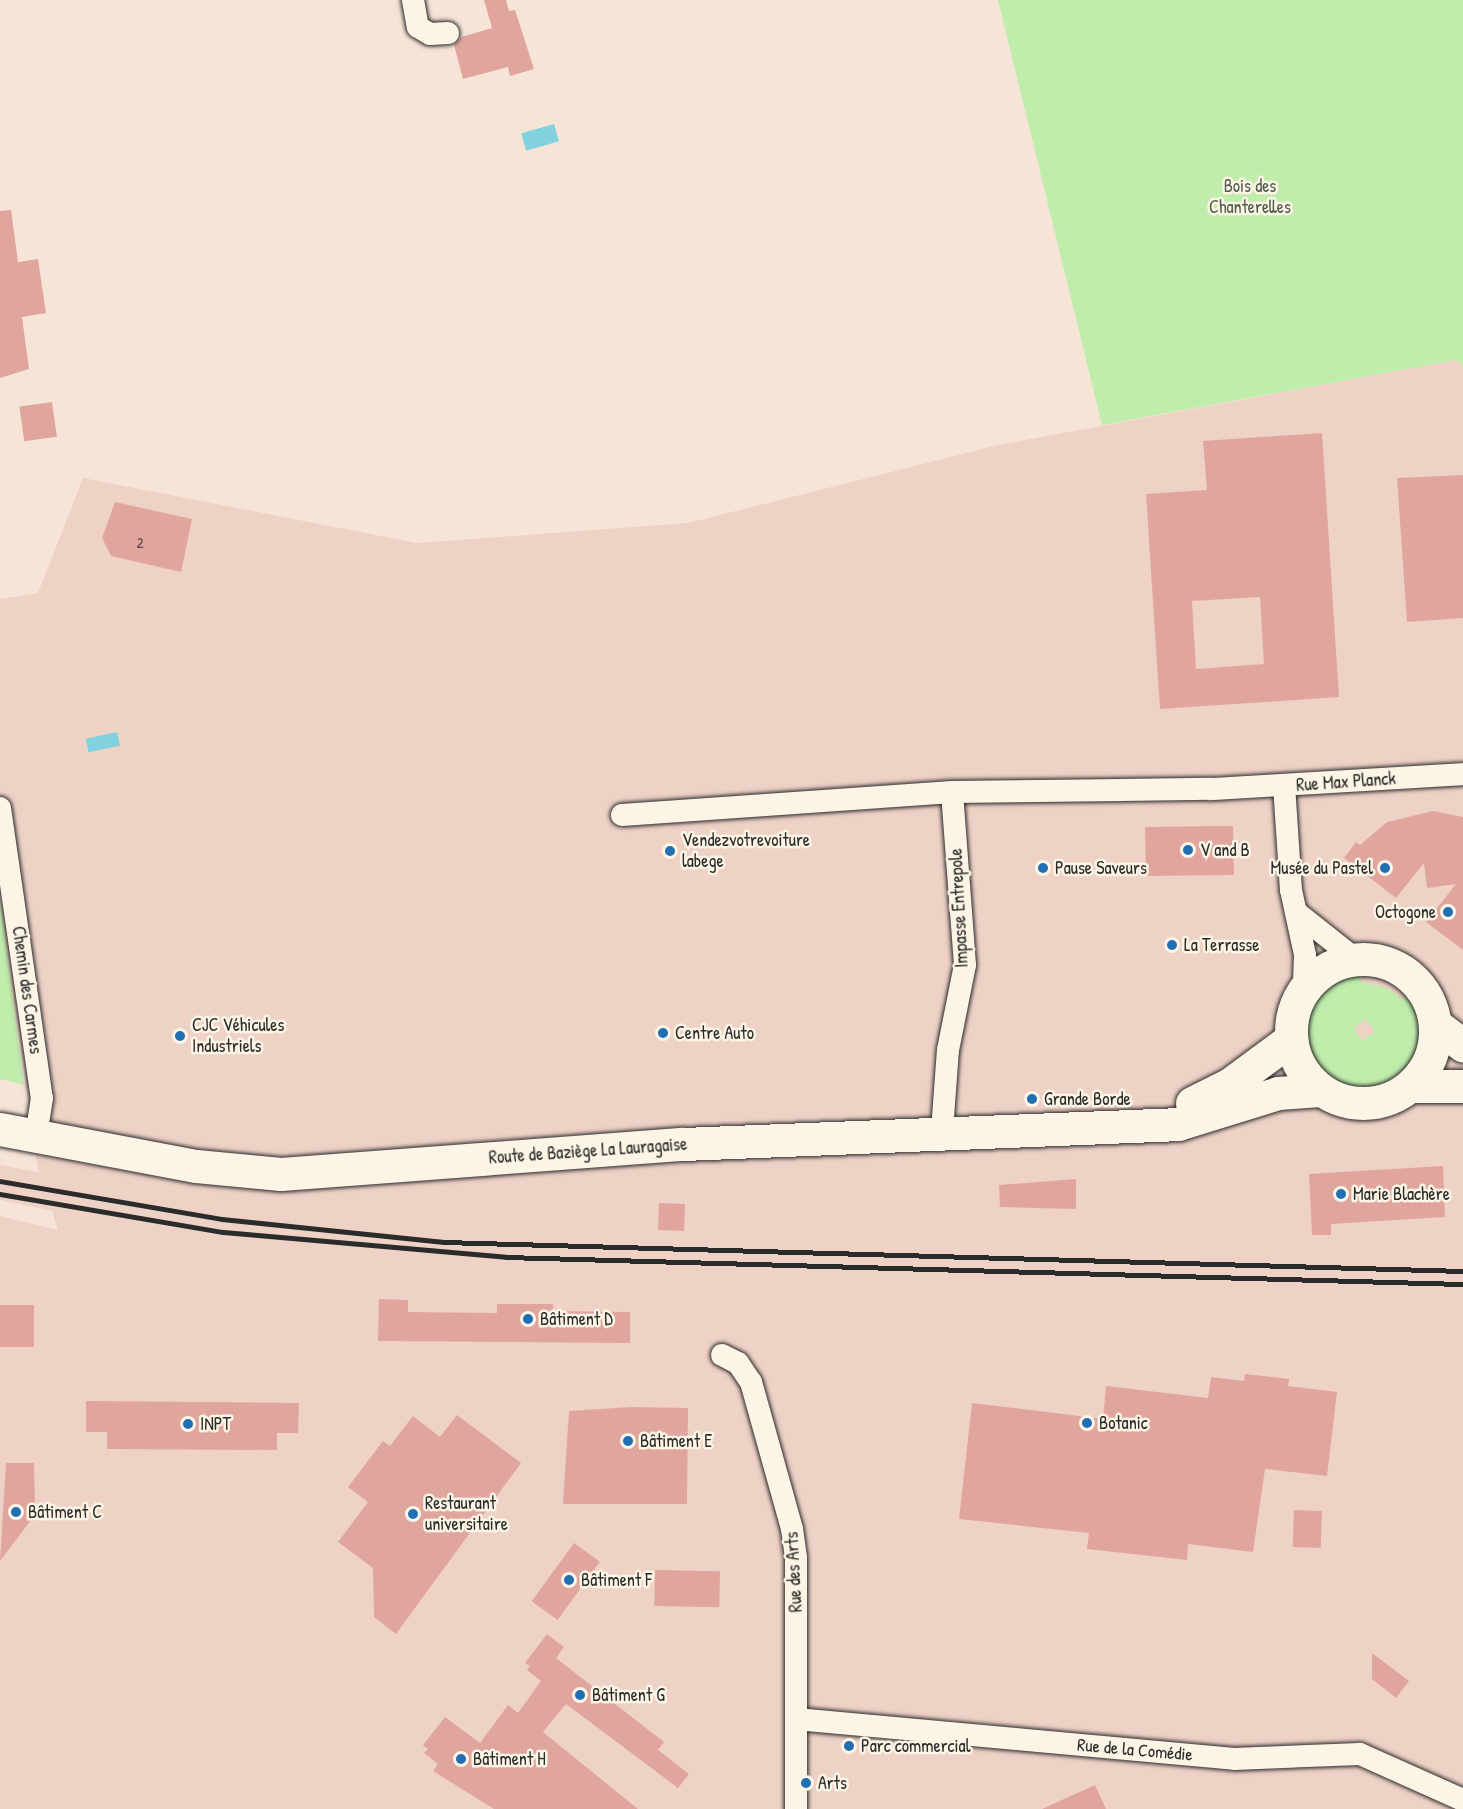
<!DOCTYPE html>
<meta charset="utf-8">
<style>
body{margin:0}
#map{position:relative;width:1463px;height:1809px;overflow:hidden;background:#f6e5d7;font-family:"Patrick Hand",sans-serif}
div>[style]{position:absolute}
.built>*{inset:0;background:#efd2c6}
.green>*{inset:0;background:#c0edab}
.water>*{inset:0;background:#82d1df;transform-origin:0 0}
.building>*{inset:0;background:#e0a69e;transform-origin:0 0}
.roads{filter:drop-shadow(0 0 2px #2b2b2b) drop-shadow(0 0 2px #2b2b2b)}
.minor>*{height:22px;margin:-11px;padding:0 11px;transform-origin:11px;border-radius:11px;background:#fcf5e5}
.secondary>*{height:33px;margin:-16.5px;padding:0 16.5px;transform-origin:16.5px;border-radius:16.5px;background:#fcf5e5}
.secondary>.ring{margin:-16.5px;padding:0;box-sizing:content-box;background:none;border:33px solid #fcf5e5;border-radius:50%}
.rail>*{height:4.5px;margin:-2.25px;padding:0 2.25px;transform-origin:2.25px;border-radius:2.25px;background:#2b2b2b}
.dots>*{width:16px;height:16px;translate:-50% -50%;box-sizing:border-box;border:3px solid #fcf5e5;border-radius:50%}
span{translate:-50% -50%;white-space:nowrap;text-align:center;line-height:1.15;-webkit-text-stroke:5px #fcf5e5;paint-order:stroke}
.number-label{font-size:15px;color:#584a48}
.number-label span{-webkit-text-stroke-width:0}
.park-label{font-size:18px;color:#505c4b}
.street-label{font-size:18px;color:#2b2b2b}
.poi-label{font-size:18px;color:#2b2b2b}
.left{translate:0 -50%;text-align:left}
.right{translate:-100% -50%;text-align:right}
</style>
<div id="map">
<div class="built">
<i style="clip-path:polygon(1456px 360px,1463px 366px,1463px 1809px,0 1809px,0 1216px,58px 1230px,52px 1211px,0 1200px,0 1165px,38px 1172px,0 901px,0 599px,38px 593px,83px 478px,417px 543px,688px 523px,998px 445px)"></i>
</div>
<div class="green">
<i style="clip-path:polygon(998px 0,1463px 0,1463px 366px,1456px 360px,1102px 425px)"></i>
<i style="clip-path:polygon(0 901px,24px 1085px,0 1079px)"></i>
<i style="clip-path:polygon(evenodd,1357px 973px,1362px 982px,1389px 989px,1402px 999px,1411px 994px,1423px 1027px,1422px 1042px,1409px 1069px,1397px 1080px,1368px 1090px,1353px 1089px,1326px 1075px,1309px 1050px,1306px 1035px,1307px 1020px,1320px 992px,1357px 973px,1366px 1019px,1375px 1032px,1362px 1040px,1354px 1028px,1366px 1019px)"></i>
</div>
<div class="water">
<i style="left:554px;top:124px;width:18px;height:34px;rotate:74deg"></i>
<i style="left:117px;top:732px;width:14px;height:32px;rotate:78deg"></i>
</div>
<div class="building">
<i style="clip-path:polygon(484px 0,506px 0,509px 11px,515px 10px,534px 69px,510px 76px,508px 67px,463px 79px,454px 45px,461px 37px,492px 28px)"></i>
<i style="clip-path:polygon(11px 210px,18px 262px,38px 259px,46px 313px,22px 317px,29px 369px,0 378px,0 211px)"></i>
<i style="left:52px;top:402px;width:35px;height:33px;rotate:82deg"></i>
<i style="clip-path:polygon(evenodd,1322px 433px,1339px 697px,1160px 709px,1146px 494px,1207px 490px,1203px 441px,1322px 433px,1260px 597px,1264px 664px,1196px 669px,1192px 601px,1260px 597px)"></i>
<i style="clip-path:polygon(1463px 475px,1463px 618px,1407px 622px,1397px 478px)"></i>
<i style="clip-path:polygon(115px 502px,192px 519px,181px 572px,111px 556px,102px 538px)"></i>
<i style="clip-path:polygon(1433px 811px,1463px 817px,1463px 950px,1426px 922px,1456px 884px,1427px 888px,1424px 863px,1396px 898px,1344px 858px,1356px 842px,1360px 845px,1387px 822px)"></i>
<i style="clip-path:polygon(1222px 826px,1233px 826px,1234px 875px,1146px 876px,1145px 827px)"></i>
<i style="clip-path:polygon(1443px 1166px,1445px 1217px,1331px 1224px,1331px 1235px,1312px 1235px,1309px 1174px)"></i>
<i style="clip-path:polygon(1076px 1179px,1076px 1209px,1000px 1207px,999px 1185px)"></i>
<i style="left:659px;top:1203px;width:26px;height:27px;rotate:2deg"></i>
<i style="clip-path:polygon(379px 1299px,408px 1300px,408px 1312px,497px 1313px,497px 1304px,553px 1304px,553px 1311px,630px 1312px,630px 1343px,378px 1341px)"></i>
<i style="left:0;top:1305px;width:34px;height:42px"></i>
<i style="clip-path:polygon(1245px 1374px,1289px 1379px,1288px 1386px,1337px 1392px,1327px 1476px,1265px 1469px,1253px 1552px,1188px 1544px,1187px 1560px,1087px 1549px,1089px 1533px,959px 1519px,972px 1403px,1103px 1419px,1106px 1386px,1208px 1398px,1211px 1377px,1244px 1381px)"></i>
<i style="clip-path:polygon(86px 1401px,299px 1403px,298px 1433px,277px 1433px,277px 1450px,107px 1449px,107px 1432px,86px 1432px)"></i>
<i style="clip-path:polygon(631px 1407px,688px 1408px,687px 1504px,563px 1504px,569px 1411px)"></i>
<i style="clip-path:polygon(457px 1415px,521px 1463px,396px 1634px,374px 1617px,373px 1568px,338px 1542px,368px 1502px,348px 1487px,383px 1441px,390px 1446px,413px 1416px,440px 1437px)"></i>
<i style="clip-path:polygon(6px 1463px,34px 1463px,35px 1507px,28px 1517px,31px 1520px,0 1561px)"></i>
<i style="left:1294px;top:1510px;width:28px;height:37px;rotate:2deg"></i>
<i style="left:574px;top:1543px;width:32px;height:72px;rotate:36deg"></i>
<i style="left:655px;top:1570px;width:65px;height:36px;rotate:1deg"></i>
<i style="clip-path:polygon(547px 1634px,564px 1647px,556px 1658px,664px 1742px,658px 1750px,689px 1774px,678px 1788px,566px 1704px,543px 1732px,638px 1809px,494px 1809px,433px 1771px,438px 1764px,424px 1753px,428px 1749px,423px 1745px,445px 1717px,480px 1743px,508px 1705px,518px 1713px,541px 1681px,527px 1670px,530px 1666px,525px 1663px)"></i>
<i style="clip-path:polygon(1372px 1653px,1409px 1681px,1396px 1698px,1372px 1679px)"></i>
<i style="clip-path:polygon(1095px 1785px,1106px 1809px,1042px 1809px)"></i>
</div>
<div class="roads">
<div class="minor">
<i style="left:413px;top:0;width:27px;rotate:80deg"></i>
<i style="left:418px;top:27px;width:14px;rotate:30deg"></i>
<i style="left:430px;top:34px;width:18px;rotate:-3deg"></i>
<i style="left:1284px;top:785px;width:105px;rotate:86.2deg"></i>
<i style="left:1291px;top:890px;width:66px;rotate:77.8deg"></i>
<i style="left:1305px;top:955px;width:34px;rotate:92deg"></i>
<i style="left:0;top:808px;width:293px;rotate:81.8deg"></i>
<i style="left:42px;top:1098px;width:38px;rotate:99deg"></i>
<i style="left:622px;top:815px;width:331px;rotate:-4deg"></i>
<i style="left:952px;top:792px;width:260px;rotate:-0.7deg"></i>
<i style="left:1212px;top:789px;width:251px;rotate:-3.4deg"></i>
<i style="left:1296px;top:912px;width:75px;rotate:38.5deg"></i>
<i style="left:942px;top:1131px;width:81px;rotate:-85.8deg"></i>
<i style="left:948px;top:1050px;width:87px;rotate:-78.7deg"></i>
<i style="left:965px;top:965px;width:173px;rotate:-94.3deg"></i>
<i style="left:722px;top:1355px;width:18px;rotate:27deg"></i>
<i style="left:738px;top:1363px;width:23px;rotate:56deg"></i>
<i style="left:751px;top:1382px;width:153px;rotate:74.4deg"></i>
<i style="left:792px;top:1529px;width:29px;rotate:82deg"></i>
<i style="left:796px;top:1558px;width:251px;rotate:90deg"></i>
<i style="left:796px;top:1719px;width:440px;rotate:5.2deg"></i>
<i style="left:1234px;top:1759px;width:126px;rotate:-2.3deg"></i>
<i style="left:1360px;top:1754px;width:113px;rotate:24.1deg"></i>
</div>
<div class="secondary">
<i class="ring" style="left:1291px;top:959px;width:111px;height:111px"></i>
<i style="left:1436px;top:1025px;width:34px;rotate:37deg"></i>
<i style="left:1411px;top:1086px;width:52px"></i>
<i style="left:1192px;top:1103px;width:42px;rotate:-26.6deg"></i>
<i style="left:1230px;top:1084px;width:76px;rotate:-36.4deg"></i>
<i style="left:0;top:1129px;width:199px;rotate:10.7deg"></i>
<i style="left:196px;top:1166px;width:85px;rotate:5.4deg"></i>
<i style="left:281px;top:1174px;width:403px;rotate:-4.3deg"></i>
<i style="left:683px;top:1144px;width:495px;rotate:-2.3deg"></i>
<i style="left:1178px;top:1124px;width:105px;rotate:-17.2deg"></i>
<i style="left:1278px;top:1093px;width:42px;rotate:-4.1deg"></i>
</div>
</div>
<div class="rail">
<i style="left:0;top:1181px;width:225px;rotate:9.7deg"></i>
<i style="left:222px;top:1219px;width:223px;rotate:5.9deg"></i>
<i style="left:444px;top:1242px;width:1019px;rotate:1.63deg"></i>
<i style="left:0;top:1194px;width:226px;rotate:9.7deg"></i>
<i style="left:223px;top:1232px;width:284px;rotate:5deg"></i>
<i style="left:506px;top:1257px;width:957px;rotate:1.62deg"></i>
</div>
<div class="dots">
<i style="left:1188px;top:850px;background:#1f6fb2"></i>
<i style="left:670px;top:851px;background:#1f6fb2"></i>
<i style="left:1043px;top:868px;background:#1f6fb2"></i>
<i style="left:1385px;top:868px;background:#1f6fb2"></i>
<i style="left:1448px;top:912px;background:#1f6fb2"></i>
<i style="left:1172px;top:945px;background:#1f6fb2"></i>
<i style="left:663px;top:1033px;background:#1f6fb2"></i>
<i style="left:180px;top:1036px;background:#1f6fb2"></i>
<i style="left:1032px;top:1099px;background:#1f6fb2"></i>
<i style="left:1341px;top:1194px;background:#1f6fb2"></i>
<i style="left:528px;top:1319px;background:#1f6fb2"></i>
<i style="left:1087px;top:1423px;background:#1f6fb2"></i>
<i style="left:188px;top:1424px;background:#1f6fb2"></i>
<i style="left:628px;top:1441px;background:#1f6fb2"></i>
<i style="left:16px;top:1512px;background:#1f6fb2"></i>
<i style="left:413px;top:1514px;background:#1f6fb2"></i>
<i style="left:569px;top:1580px;background:#1f6fb2"></i>
<i style="left:580px;top:1695px;background:#1f6fb2"></i>
<i style="left:849px;top:1746px;background:#1f6fb2"></i>
<i style="left:461px;top:1759px;background:#1f6fb2"></i>
<i style="left:806px;top:1783px;background:#1f6fb2"></i>
</div>
<div class="number-label">
<span style="left:140px;top:543px">2</span>
</div>
<div class="park-label">
<span style="left:1250px;top:197px">Bois des<br>Chanterelles</span>
</div>
<div class="street-label">
<span style="left:1346px;top:782px;rotate:-4deg">Rue Max Planck</span>
<span style="left:959px;top:908px;rotate:-93deg">Impasse Entrepole</span>
<span style="left:27px;top:990px;rotate:82deg">Chemin des Carmes</span>
<span style="left:588px;top:1151px;rotate:-4deg">Route de Baziège La Lauragaise</span>
<span style="left:794px;top:1572px;rotate:-93deg">Rue des Arts</span>
<span style="left:1135px;top:1750px;rotate:5deg">Rue de la Comédie</span>
</div>
<div class="poi-label">
<span class="left" style="left:682px;top:851px">Vendezvotrevoiture<br>labege</span>
<span class="left" style="left:1200px;top:850px">V and B</span>
<span class="left" style="left:1055px;top:868px">Pause Saveurs</span>
<span class="right" style="left:1373px;top:868px">Musée du Pastel</span>
<span class="right" style="left:1436px;top:912px">Octogone</span>
<span class="left" style="left:1184px;top:945px">La Terrasse</span>
<span class="left" style="left:192px;top:1036px">CJC Véhicules<br>Industriels</span>
<span class="left" style="left:675px;top:1033px">Centre Auto</span>
<span class="left" style="left:1044px;top:1099px">Grande Borde</span>
<span class="left" style="left:1353px;top:1194px">Marie Blachère</span>
<span class="left" style="left:540px;top:1319px">Bâtiment D</span>
<span class="left" style="left:1099px;top:1423px">Botanic</span>
<span class="left" style="left:200px;top:1424px">INPT</span>
<span class="left" style="left:640px;top:1441px">Bâtiment E</span>
<span class="left" style="left:425px;top:1514px">Restaurant<br>universitaire</span>
<span class="left" style="left:28px;top:1512px">Bâtiment C</span>
<span class="left" style="left:581px;top:1580px">Bâtiment F</span>
<span class="left" style="left:592px;top:1695px">Bâtiment G</span>
<span class="left" style="left:861px;top:1746px">Parc commercial</span>
<span class="left" style="left:473px;top:1759px">Bâtiment H</span>
<span class="left" style="left:818px;top:1783px">Arts</span>
</div>
</div>
